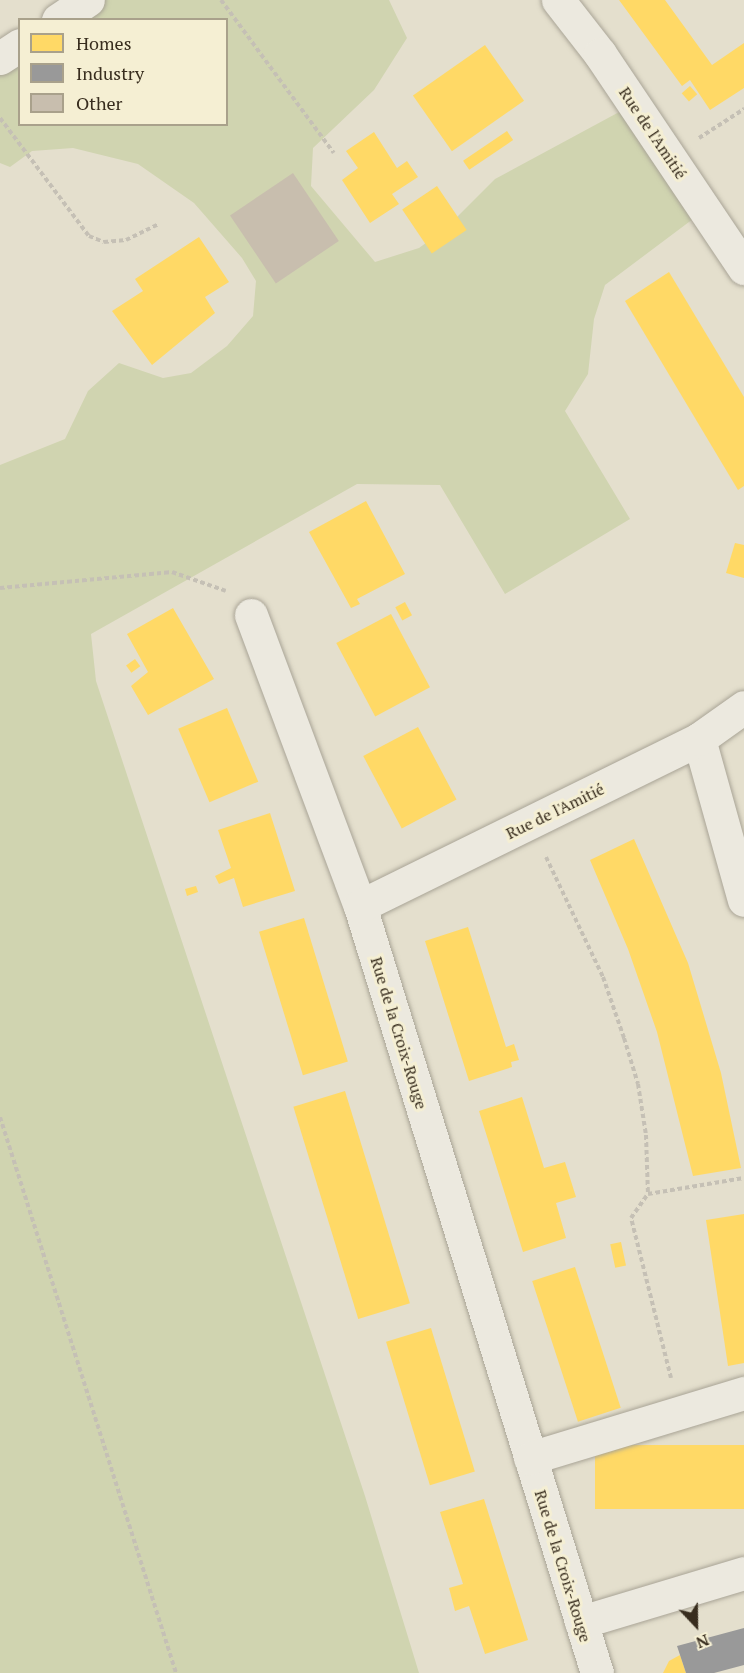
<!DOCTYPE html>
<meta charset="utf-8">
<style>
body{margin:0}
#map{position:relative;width:744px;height:1673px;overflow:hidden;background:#e4dfcd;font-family:"PT Serif",serif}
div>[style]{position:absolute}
.green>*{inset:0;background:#d0d4b0}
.homes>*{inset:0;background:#ffd966;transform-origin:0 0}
.industry>*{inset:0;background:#999}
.building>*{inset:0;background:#c8beae;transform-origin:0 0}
.path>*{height:4px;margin-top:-2px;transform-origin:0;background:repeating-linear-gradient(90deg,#c5c0b5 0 4.5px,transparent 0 7.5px)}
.roads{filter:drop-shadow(0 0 2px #a9a496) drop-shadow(0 0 2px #a9a496)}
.minor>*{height:33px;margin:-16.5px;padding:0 16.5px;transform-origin:16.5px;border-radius:16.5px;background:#ece9df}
span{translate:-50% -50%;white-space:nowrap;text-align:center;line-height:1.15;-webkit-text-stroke:6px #f5efd3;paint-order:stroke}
.street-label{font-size:16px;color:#382d1e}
.legend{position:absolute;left:18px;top:18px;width:210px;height:108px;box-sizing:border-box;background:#f5efd3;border:2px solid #a9a18b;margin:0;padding:8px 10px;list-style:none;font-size:18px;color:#382d1e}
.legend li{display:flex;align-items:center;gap:12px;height:30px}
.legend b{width:30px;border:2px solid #a9a18b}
.north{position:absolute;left:666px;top:1595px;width:60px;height:60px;-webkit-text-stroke:4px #f5efd3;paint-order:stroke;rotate:158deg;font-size:16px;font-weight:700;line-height:24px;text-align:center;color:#382d1e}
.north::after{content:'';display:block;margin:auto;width:21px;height:27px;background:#382d1e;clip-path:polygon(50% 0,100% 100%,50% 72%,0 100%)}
</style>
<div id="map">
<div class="green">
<i style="clip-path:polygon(88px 0,389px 0,407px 38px,374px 90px,313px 148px,311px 186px,375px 262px,419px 248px,445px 229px,495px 179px,634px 104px,705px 210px,605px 285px,594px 319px,588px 374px,565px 411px,630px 519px,505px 594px,440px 485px,357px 484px,91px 634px,96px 681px,365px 1496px,419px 1673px,0 1673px,0 465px,65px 439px,88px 391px,119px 363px,163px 378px,191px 373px,227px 346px,253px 316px,256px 281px,242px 258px,194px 203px,138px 164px,73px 148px,32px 151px,10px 167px,0 163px,0 58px,19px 45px,20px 124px,226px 124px,226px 20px,58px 19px)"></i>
</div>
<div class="homes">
<i style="clip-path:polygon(619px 0,665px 0,712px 65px,744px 43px,744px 88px,710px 110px,690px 80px,682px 86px)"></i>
<i style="left:485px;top:45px;width:68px;height:88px;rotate:55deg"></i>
<i style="left:690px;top:86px;width:11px;height:11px;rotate:49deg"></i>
<i style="left:507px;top:131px;width:11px;height:53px;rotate:56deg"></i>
<i style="clip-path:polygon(374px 132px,397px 168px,407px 161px,418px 177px,392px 194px,399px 204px,370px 223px,342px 180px,358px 168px,346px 151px)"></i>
<i style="left:437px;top:186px;width:53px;height:42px;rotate:56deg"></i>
<i style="clip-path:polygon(199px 237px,229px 282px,205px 297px,215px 313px,152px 365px,112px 311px,143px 291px,135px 279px)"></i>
<i style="clip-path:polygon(669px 272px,744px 397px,744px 486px,738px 490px,625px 301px)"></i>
<i style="clip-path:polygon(366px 501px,405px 574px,357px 599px,360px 604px,351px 608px,309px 532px)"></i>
<i style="clip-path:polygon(735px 543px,744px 545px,744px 578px,726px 573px)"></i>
<i style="left:405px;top:602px;width:15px;height:11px;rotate:62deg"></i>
<i style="clip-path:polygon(173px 608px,214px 679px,148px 715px,131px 686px,148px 672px,127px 634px)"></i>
<i style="left:391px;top:614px;width:83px;height:62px;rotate:62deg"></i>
<i style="left:135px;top:659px;width:9px;height:11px;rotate:54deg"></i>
<i style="left:227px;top:708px;width:80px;height:53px;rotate:67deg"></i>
<i style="left:418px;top:727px;width:82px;height:62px;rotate:62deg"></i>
<i style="clip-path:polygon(270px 813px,295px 891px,243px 907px,234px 878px,219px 884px,215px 876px,231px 868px,218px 830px)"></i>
<i style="clip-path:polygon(634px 839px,688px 963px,721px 1073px,741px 1168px,693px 1176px,657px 1032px,628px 949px,590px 860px)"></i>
<i style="clip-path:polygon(196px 886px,198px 892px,187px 896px,185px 889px)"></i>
<i style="left:304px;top:918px;width:150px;height:47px;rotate:73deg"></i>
<i style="clip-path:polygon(468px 927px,506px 1047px,514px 1044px,519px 1060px,511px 1062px,512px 1067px,469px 1081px,425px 941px)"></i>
<i style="left:345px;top:1091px;width:222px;height:54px;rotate:73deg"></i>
<i style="clip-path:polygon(522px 1097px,544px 1168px,565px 1162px,576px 1197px,556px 1203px,566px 1238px,523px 1252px,479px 1111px)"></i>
<i style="clip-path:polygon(744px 1214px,744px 1363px,728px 1366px,706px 1220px)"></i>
<i style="left:621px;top:1242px;width:24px;height:11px;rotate:78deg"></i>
<i style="left:575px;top:1267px;width:148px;height:45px;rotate:72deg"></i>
<i style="left:431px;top:1328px;width:150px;height:47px;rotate:73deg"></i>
<i style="left:744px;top:1445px;width:64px;height:149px;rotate:90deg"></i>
<i style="clip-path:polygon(484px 1499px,528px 1640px,485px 1654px,469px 1606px,455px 1611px,449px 1588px,463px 1584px,440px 1512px)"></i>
<i style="clip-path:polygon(680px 1655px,686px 1673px,663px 1673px,669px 1661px)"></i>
</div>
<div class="industry">
<i style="clip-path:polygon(744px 1628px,744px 1665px,714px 1673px,686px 1673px,677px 1646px)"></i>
</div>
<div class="building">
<i style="left:293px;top:173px;width:82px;height:76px;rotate:56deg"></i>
</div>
<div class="path">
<i style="left:221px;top:0;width:190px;rotate:53.6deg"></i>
<i style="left:0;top:118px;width:148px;rotate:53deg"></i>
<i style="left:89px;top:236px;width:16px;rotate:22deg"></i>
<i style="left:104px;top:242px;width:22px;rotate:-5deg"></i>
<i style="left:126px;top:240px;width:37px;rotate:-26deg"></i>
<i style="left:699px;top:138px;width:54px;rotate:-32.8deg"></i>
<i style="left:0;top:588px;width:173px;rotate:-5.3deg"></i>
<i style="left:172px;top:572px;width:57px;rotate:19.4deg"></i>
<i style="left:546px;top:857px;width:133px;rotate:64.6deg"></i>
<i style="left:603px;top:977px;width:65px;rotate:71deg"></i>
<i style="left:624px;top:1038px;width:48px;rotate:73.1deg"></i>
<i style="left:638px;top:1084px;width:52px;rotate:81.1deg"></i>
<i style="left:646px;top:1135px;width:59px;rotate:88.1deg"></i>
<i style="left:0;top:1117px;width:583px;rotate:72.43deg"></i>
<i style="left:671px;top:1378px;width:165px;rotate:-104deg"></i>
<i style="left:631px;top:1218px;width:29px;rotate:-55deg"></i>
<i style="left:648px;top:1194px;width:97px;rotate:-9.5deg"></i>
</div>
<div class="roads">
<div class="minor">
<i style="left:558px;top:0;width:68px;rotate:52.1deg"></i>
<i style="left:600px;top:54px;width:258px;rotate:56.1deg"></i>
<i style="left:58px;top:20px;width:36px;rotate:-34deg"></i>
<i style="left:0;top:58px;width:24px;rotate:-33deg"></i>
<i style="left:251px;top:615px;width:311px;rotate:69.5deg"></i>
<i style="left:360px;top:906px;width:803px;rotate:72.83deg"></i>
<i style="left:699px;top:739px;width:167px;rotate:74.4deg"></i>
<i style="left:360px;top:906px;width:378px;rotate:-26.2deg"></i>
<i style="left:699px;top:739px;width:55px;rotate:-35.4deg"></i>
<i style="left:530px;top:1458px;width:224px;rotate:-16.9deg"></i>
<i style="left:581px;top:1622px;width:170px;rotate:-16.7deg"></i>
</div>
</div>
<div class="street-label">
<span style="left:653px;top:133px;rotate:56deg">Rue de l'Amitié</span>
<span style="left:555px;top:811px;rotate:-26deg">Rue de l'Amitié</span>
<span style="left:399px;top:1033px;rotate:73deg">Rue de la Croix-Rouge</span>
<span style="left:563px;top:1566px;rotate:73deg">Rue de la Croix-Rouge</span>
</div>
<ul class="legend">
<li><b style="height:16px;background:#ffd966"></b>Homes</li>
<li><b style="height:16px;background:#999"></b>Industry</li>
<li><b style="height:16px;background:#c8beae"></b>Other</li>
</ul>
<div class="north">N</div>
</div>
